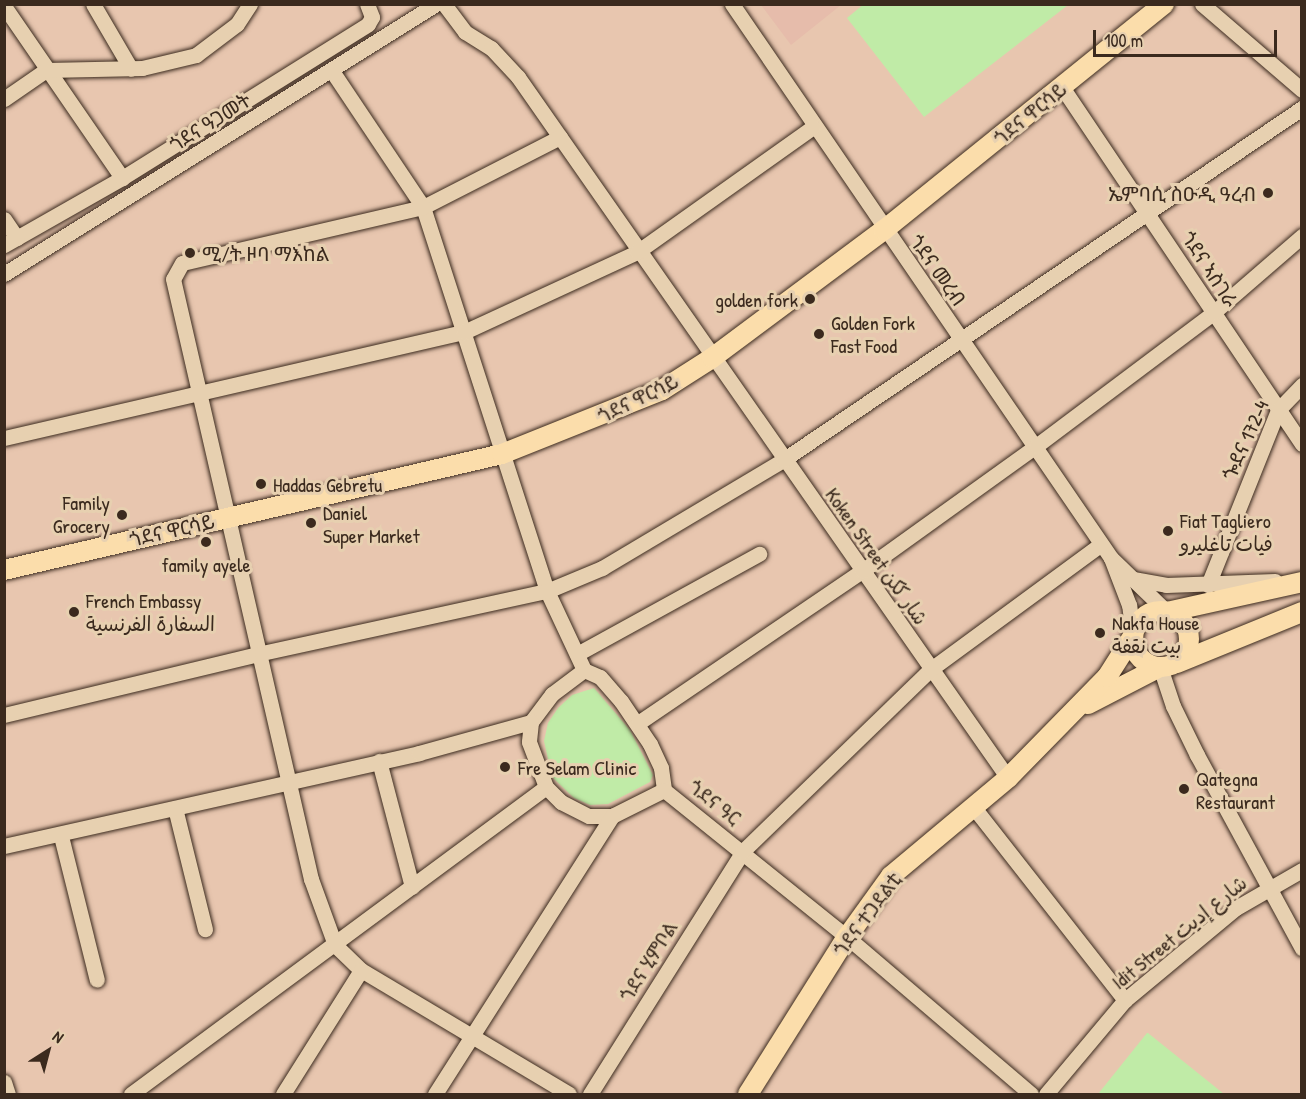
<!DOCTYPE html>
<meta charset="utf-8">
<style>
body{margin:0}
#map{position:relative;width:1306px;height:1099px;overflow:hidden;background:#e8c6af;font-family:"Patrick Hand","Playpen Sans Arabic","Noto Sans Ethiopic",sans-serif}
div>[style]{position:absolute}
.built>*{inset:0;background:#e6bcab}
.green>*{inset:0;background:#c0eba7}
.roads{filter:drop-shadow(0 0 2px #3b2a1e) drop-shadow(0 0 2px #3b2a1e)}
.minor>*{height:15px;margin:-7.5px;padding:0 7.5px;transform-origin:7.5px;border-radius:7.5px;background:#e7d0b0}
.major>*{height:20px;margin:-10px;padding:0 10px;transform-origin:10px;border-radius:10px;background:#fbddab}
.major>.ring{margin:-10px;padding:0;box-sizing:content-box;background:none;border:20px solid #fbddab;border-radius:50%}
.dots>*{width:16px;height:16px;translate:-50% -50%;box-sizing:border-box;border:3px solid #e7d0b0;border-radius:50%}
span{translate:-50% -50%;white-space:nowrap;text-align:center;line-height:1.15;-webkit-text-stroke:6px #e7d0b0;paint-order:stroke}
.street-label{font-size:20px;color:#3b2a1e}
.poi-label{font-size:20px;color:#3b2a1e}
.right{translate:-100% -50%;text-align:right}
.left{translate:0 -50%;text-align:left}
.frame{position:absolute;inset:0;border:6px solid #3b2a1e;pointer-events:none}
.north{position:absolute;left:18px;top:1021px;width:60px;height:60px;-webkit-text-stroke:4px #e7d0b0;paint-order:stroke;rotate:36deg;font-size:16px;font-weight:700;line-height:24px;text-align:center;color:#3b2a1e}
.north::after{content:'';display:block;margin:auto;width:21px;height:27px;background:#3b2a1e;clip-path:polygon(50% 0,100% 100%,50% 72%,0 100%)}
.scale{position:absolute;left:1093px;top:30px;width:184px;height:27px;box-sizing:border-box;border:3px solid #3b2a1e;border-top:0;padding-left:8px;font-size:18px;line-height:21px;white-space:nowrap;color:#3b2a1e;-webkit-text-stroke:4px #e7d0b0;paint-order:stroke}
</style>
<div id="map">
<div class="built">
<i style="clip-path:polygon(761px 5px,841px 5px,791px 45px)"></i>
</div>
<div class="green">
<i style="clip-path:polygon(864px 4px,1068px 4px,1068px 5px,924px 117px,847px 18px)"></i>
<i style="clip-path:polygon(594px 688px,630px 730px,653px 775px,650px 782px,608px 804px,590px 805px,574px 798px,552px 777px,544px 741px,548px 723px,558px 708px,572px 695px)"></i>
<i style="clip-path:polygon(1147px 1033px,1148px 1033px,1224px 1094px,1098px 1094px)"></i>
</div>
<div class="roads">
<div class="minor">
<i style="left:93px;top:4px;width:75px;rotate:59.7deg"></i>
<i style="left:444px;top:4px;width:35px;rotate:53deg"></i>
<i style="left:465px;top:32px;width:31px;rotate:32deg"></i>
<i style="left:491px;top:48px;width:40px;rotate:47deg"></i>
<i style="left:518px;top:77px;width:855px;rotate:55.05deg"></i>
<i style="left:732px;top:4px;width:671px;rotate:55.62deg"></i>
<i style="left:1202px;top:4px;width:132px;rotate:40.7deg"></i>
<i style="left:4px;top:6px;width:209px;rotate:55.5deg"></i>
<i style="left:122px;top:178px;width:136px;rotate:150.4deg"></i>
<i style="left:332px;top:71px;width:164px;rotate:56.2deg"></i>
<i style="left:423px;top:207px;width:404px;rotate:72.1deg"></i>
<i style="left:547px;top:591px;width:87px;rotate:64.9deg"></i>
<i style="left:584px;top:670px;width:17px;rotate:24deg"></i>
<i style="left:600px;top:677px;width:32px;rotate:49deg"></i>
<i style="left:621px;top:701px;width:52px;rotate:56deg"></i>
<i style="left:650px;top:744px;width:26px;rotate:65deg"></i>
<i style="left:661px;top:768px;width:22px;rotate:82deg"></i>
<i style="left:664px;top:790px;width:235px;rotate:38.8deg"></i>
<i style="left:847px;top:937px;width:242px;rotate:40.5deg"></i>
<i style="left:1062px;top:87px;width:430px;rotate:56.1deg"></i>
<i style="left:4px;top:99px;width:51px;rotate:-34.6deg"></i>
<i style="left:46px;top:70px;width:96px;rotate:-1.2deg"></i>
<i style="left:142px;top:68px;width:56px;rotate:-13.5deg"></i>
<i style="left:196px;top:55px;width:51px;rotate:-37.1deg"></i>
<i style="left:237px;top:24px;width:24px;rotate:-57deg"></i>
<i style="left:560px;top:137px;width:154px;rotate:152.9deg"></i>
<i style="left:423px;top:207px;width:247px;rotate:166.9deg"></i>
<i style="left:182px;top:263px;width:18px;rotate:119deg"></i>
<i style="left:173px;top:279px;width:616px;rotate:77.05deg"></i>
<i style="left:311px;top:879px;width:70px;rotate:70deg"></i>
<i style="left:335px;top:945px;width:36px;rotate:44deg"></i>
<i style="left:361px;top:970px;width:242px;rotate:30.8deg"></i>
<i style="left:122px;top:178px;width:290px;rotate:-32deg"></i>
<i style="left:368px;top:24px;width:8px;rotate:-60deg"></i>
<i style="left:372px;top:17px;width:14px;rotate:-111deg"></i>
<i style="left:4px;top:219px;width:23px;rotate:56deg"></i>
<i style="left:4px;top:274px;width:509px;rotate:-32.01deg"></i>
<i style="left:4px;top:438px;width:472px;rotate:-13deg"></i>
<i style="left:464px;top:332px;width:191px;rotate:-24.8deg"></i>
<i style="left:637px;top:252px;width:216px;rotate:-35.4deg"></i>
<i style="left:1133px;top:579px;width:34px;rotate:10deg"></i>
<i style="left:1166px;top:585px;width:109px;rotate:-2.1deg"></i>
<i style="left:1208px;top:585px;width:188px;rotate:-68.2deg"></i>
<i style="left:1278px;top:410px;width:35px;rotate:-46deg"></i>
<i style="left:1133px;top:636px;width:31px;rotate:-97deg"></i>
<i style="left:1129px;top:605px;width:50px;rotate:-111deg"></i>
<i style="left:1111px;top:558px;width:78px;rotate:44deg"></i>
<i style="left:577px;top:654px;width:208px;rotate:-28.8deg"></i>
<i style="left:1160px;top:667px;width:41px;rotate:71.6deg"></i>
<i style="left:1173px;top:706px;width:55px;rotate:63.9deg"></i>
<i style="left:1197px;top:755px;width:220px;rotate:61.5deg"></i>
<i style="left:584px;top:670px;width:40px;rotate:143deg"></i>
<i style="left:552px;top:694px;width:35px;rotate:127deg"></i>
<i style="left:531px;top:722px;width:20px;rotate:96deg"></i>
<i style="left:529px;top:742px;width:48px;rotate:69.3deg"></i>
<i style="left:546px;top:787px;width:21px;rotate:45deg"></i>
<i style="left:561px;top:802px;width:31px;rotate:27deg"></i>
<i style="left:589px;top:816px;width:23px"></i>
<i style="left:612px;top:816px;width:58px;rotate:-26.6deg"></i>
<i style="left:4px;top:715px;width:265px;rotate:-13.5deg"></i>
<i style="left:262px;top:653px;width:292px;rotate:-12.3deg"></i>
<i style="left:547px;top:591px;width:60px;rotate:-22.7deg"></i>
<i style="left:602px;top:568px;width:211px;rotate:-30.8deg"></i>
<i style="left:783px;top:460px;width:627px;rotate:-34.15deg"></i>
<i style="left:638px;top:723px;width:271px;rotate:-34.2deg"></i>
<i style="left:862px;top:571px;width:214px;rotate:-35.7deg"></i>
<i style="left:1036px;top:446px;width:221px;rotate:-36.9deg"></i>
<i style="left:1213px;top:313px;width:118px;rotate:-40.9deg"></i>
<i style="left:379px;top:761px;width:130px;rotate:75.3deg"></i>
<i style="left:175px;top:808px;width:125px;rotate:76.1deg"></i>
<i style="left:975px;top:809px;width:243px;rotate:51.9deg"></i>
<i style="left:61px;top:836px;width:148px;rotate:76deg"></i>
<i style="left:4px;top:846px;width:425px;rotate:-12.6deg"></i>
<i style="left:419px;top:753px;width:116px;rotate:-15.5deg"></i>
<i style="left:4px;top:1082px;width:13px;rotate:72deg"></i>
<i style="left:131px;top:1094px;width:516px;rotate:-36.49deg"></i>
<i style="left:283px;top:1094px;width:146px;rotate:-57.8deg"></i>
<i style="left:435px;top:1094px;width:330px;rotate:-57.5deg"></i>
<i style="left:590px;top:1094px;width:287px;rotate:-57.8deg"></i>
<i style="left:743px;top:851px;width:262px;rotate:-44.1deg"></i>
<i style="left:931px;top:669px;width:211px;rotate:-36.3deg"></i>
<i style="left:1046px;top:1094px;width:123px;rotate:-50deg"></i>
<i style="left:1125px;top:1000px;width:144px;rotate:-39.7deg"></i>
<i style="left:1236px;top:908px;width:76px;rotate:-29.9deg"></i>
</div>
<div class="major">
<i style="left:4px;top:570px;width:511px;rotate:-13.11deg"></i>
<i style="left:502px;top:454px;width:172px;rotate:-21.8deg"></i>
<i style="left:662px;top:390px;width:59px;rotate:-32.6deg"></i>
<i style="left:712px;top:358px;width:214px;rotate:-36.7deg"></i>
<i style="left:884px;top:230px;width:360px;rotate:-38.9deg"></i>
<i class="ring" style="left:1133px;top:611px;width:36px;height:36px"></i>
<i style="left:1167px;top:612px;width:138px;rotate:-12.5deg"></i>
<i style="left:1177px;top:663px;width:135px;rotate:-22.2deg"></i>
<i style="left:1088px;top:704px;width:81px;rotate:-27.2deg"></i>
<i style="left:748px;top:1094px;width:186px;rotate:-57.8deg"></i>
<i style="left:847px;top:937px;width:75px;rotate:-54.2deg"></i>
<i style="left:891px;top:876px;width:153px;rotate:-39.9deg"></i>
<i style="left:1008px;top:778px;width:141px;rotate:-45.6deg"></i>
<i style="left:1107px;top:677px;width:49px;rotate:-57.6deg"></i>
</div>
</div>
<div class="dots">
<i style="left:1268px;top:193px;background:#3b2a1e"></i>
<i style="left:190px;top:253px;background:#3b2a1e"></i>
<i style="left:810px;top:299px;background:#3b2a1e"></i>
<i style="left:819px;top:334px;background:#3b2a1e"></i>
<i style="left:261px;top:484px;background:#3b2a1e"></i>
<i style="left:122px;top:515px;background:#3b2a1e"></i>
<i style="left:311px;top:523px;background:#3b2a1e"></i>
<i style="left:1168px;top:531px;background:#3b2a1e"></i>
<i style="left:206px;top:542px;background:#3b2a1e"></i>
<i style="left:74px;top:612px;background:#3b2a1e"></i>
<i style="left:1100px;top:633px;background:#3b2a1e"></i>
<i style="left:505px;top:767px;background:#3b2a1e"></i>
<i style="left:1184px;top:789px;background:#3b2a1e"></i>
</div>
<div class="street-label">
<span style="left:1030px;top:113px;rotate:-39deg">ጎደና ዋርሳይ</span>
<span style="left:210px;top:122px;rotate:-32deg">ጎደና ዓጋመት</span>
<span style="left:1210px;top:269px;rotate:57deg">ጎደና ኣስገራ</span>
<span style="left:938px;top:270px;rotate:55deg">ጎደና መረብ</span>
<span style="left:638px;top:398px;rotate:-26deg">ጎደና ዋርሳይ</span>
<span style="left:1245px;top:440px;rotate:-66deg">ጐደና 172-4</span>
<span style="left:172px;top:530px;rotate:-13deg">ጎደና ዋርሳይ</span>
<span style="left:877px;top:556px;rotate:55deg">Koken Street شار ككن</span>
<span style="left:715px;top:802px;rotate:38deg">ጎደና ዓር</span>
<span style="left:867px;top:914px;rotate:-53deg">ጎደና ተጋደልቲ</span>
<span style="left:1179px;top:932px;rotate:-39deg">Idit Street شارع إديت</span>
<span style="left:648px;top:961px;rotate:-58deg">ጎደና ሂምቦል</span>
</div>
<div class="poi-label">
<span class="right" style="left:1256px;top:193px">ኤምባሲ ስዑዲ ዓረብ</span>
<span class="left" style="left:202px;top:253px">ሚ/ት ዞባ ማእከል</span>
<span class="right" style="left:798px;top:299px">golden fork</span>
<span class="left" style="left:831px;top:334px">Golden Fork<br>Fast Food</span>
<span class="left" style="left:273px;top:484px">Haddas Gebretu</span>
<span class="right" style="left:110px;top:514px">Family<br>Grocery</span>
<span class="left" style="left:323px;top:524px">Daniel<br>Super Market</span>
<span class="left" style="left:1180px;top:532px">Fiat Tagliero<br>فيات تاغليرو</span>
<span style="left:206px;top:564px">family ayele</span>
<span class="left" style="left:86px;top:612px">French Embassy<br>السفارة الفرنسية</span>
<span class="left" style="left:1112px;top:634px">Nakfa House<br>بيت نقفة</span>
<span class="left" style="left:518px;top:767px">Fre Selam Clinic</span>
<span class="left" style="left:1196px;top:790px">Qategna<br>Restaurant</span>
</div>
<div class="frame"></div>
<div class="north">N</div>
<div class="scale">100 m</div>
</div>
